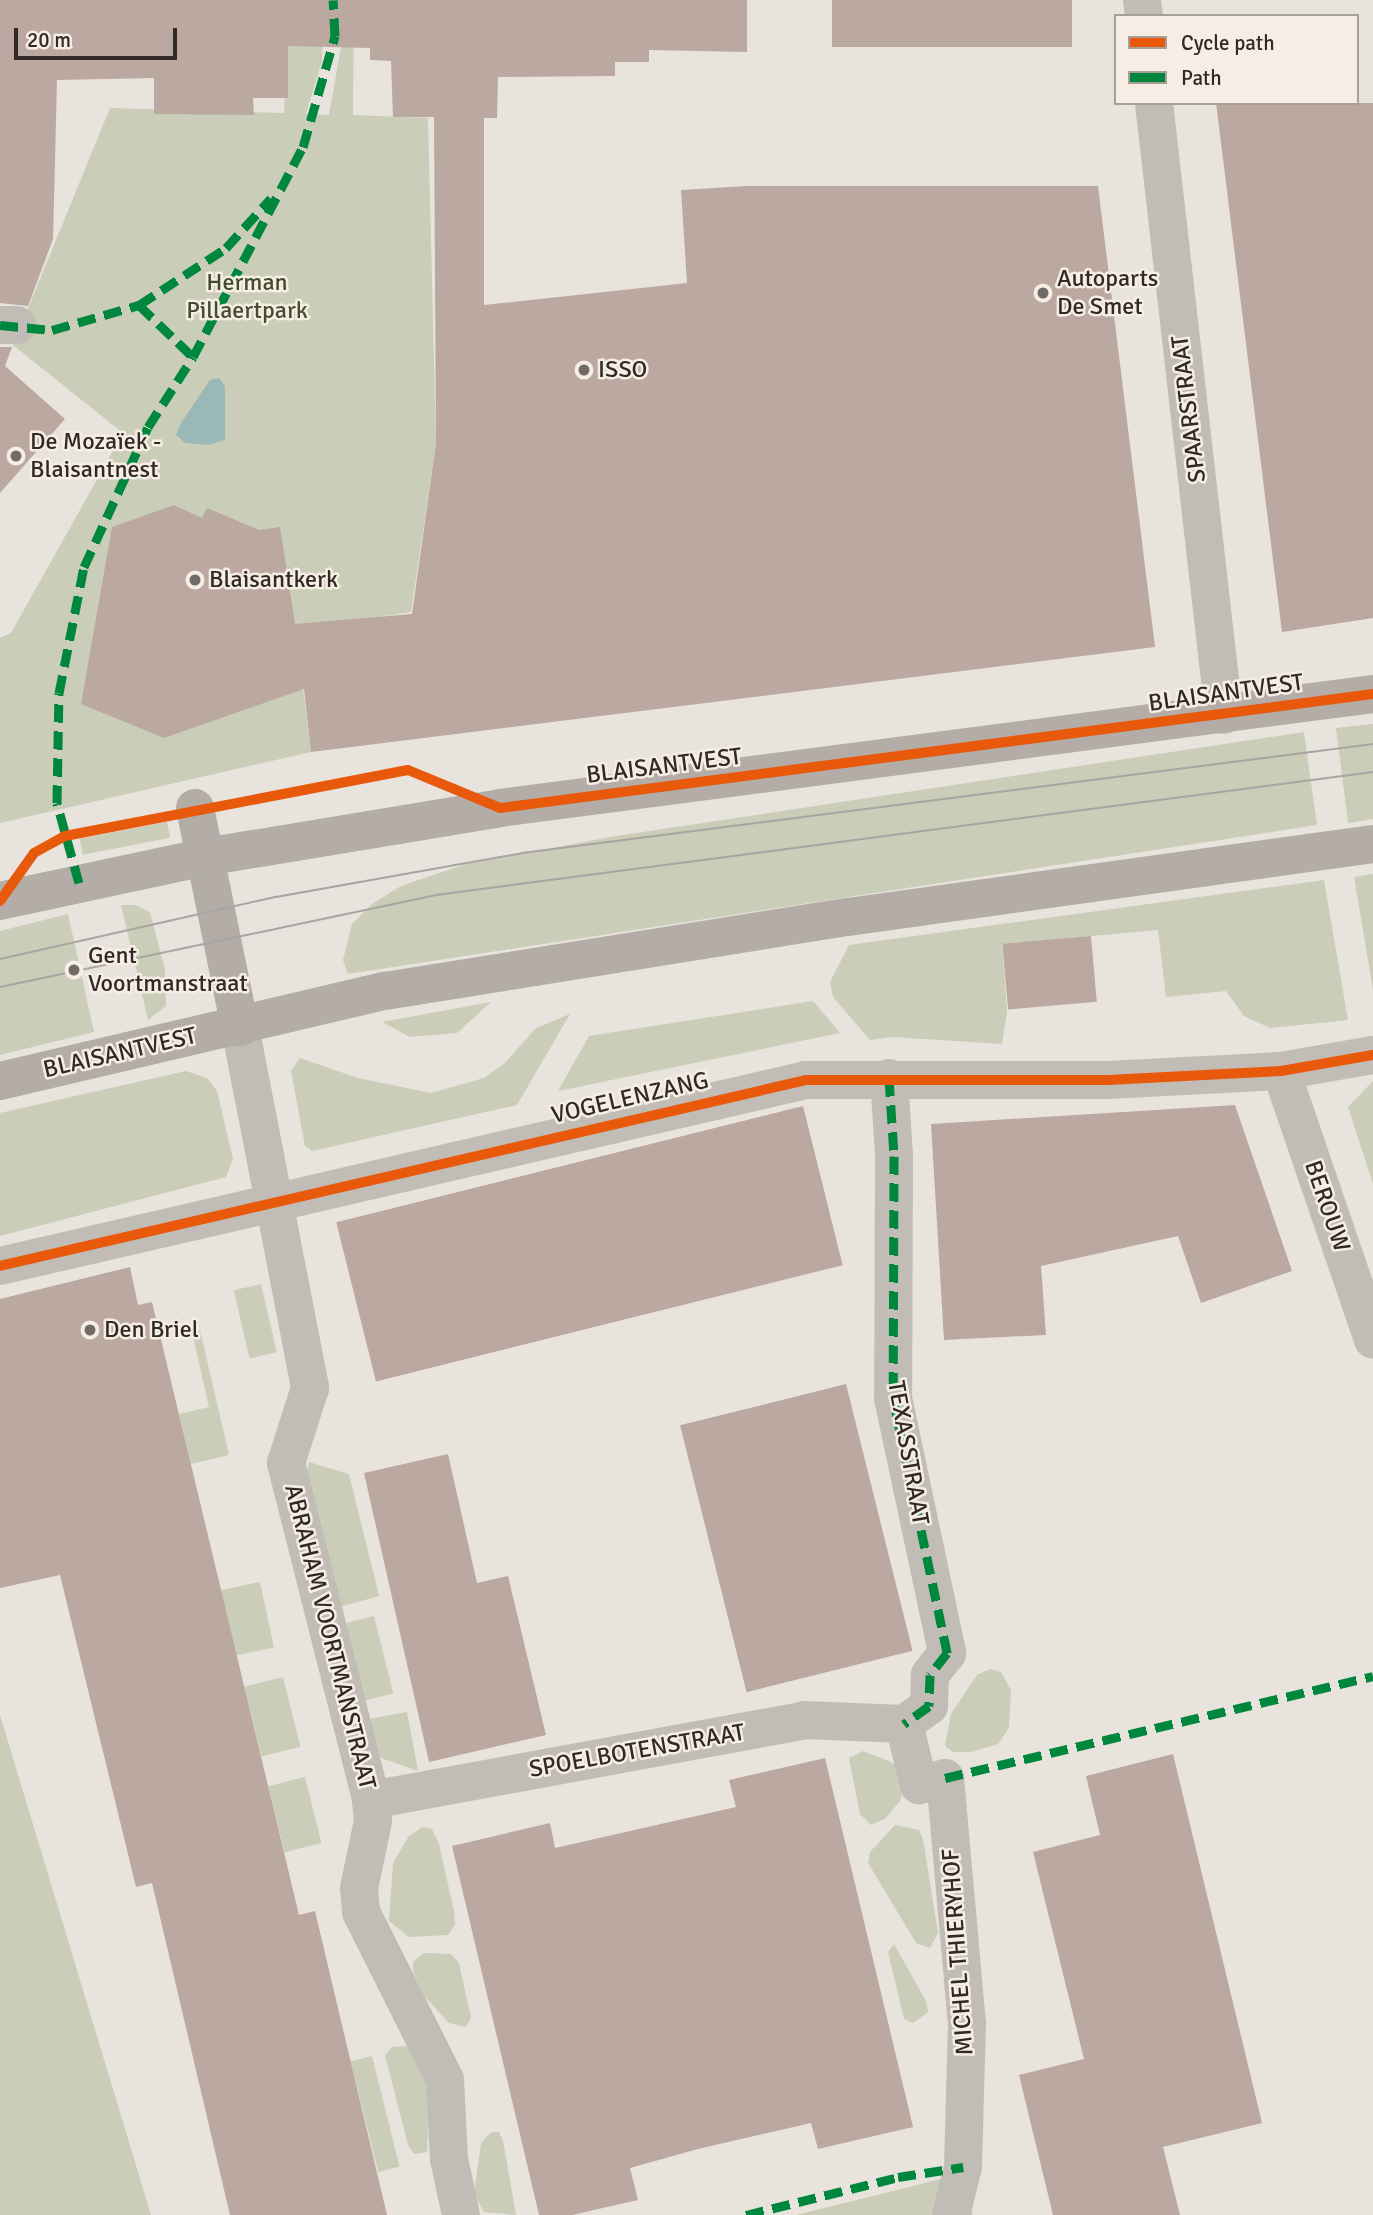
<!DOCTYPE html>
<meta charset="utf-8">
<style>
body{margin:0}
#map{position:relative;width:1373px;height:2215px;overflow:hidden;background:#e9e3dd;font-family:Signika,sans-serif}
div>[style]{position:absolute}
.green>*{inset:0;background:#cacdb8;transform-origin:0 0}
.water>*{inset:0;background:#9bb8b8}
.building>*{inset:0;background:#bba8a0;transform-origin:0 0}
.street>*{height:38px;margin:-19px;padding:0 19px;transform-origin:19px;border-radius:19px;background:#c2bcb6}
.secondary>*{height:38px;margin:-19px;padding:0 19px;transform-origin:19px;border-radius:19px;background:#b3aca7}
.tram>*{height:2px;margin:-1px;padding:0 1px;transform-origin:1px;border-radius:1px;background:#a9a4a1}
.quiet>*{height:9px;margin-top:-4.5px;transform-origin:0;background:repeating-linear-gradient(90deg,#00873e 0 18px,transparent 0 27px)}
.cycleway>*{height:10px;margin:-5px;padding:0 5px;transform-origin:5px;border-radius:5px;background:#e8590c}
.dots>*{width:19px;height:19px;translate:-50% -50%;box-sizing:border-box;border:4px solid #f6eee4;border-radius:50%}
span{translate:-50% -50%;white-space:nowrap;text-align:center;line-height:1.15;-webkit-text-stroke:5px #f6eee4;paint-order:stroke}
.poi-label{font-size:24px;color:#312926}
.left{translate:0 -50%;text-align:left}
.park-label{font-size:24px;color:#414d2c}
.street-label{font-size:24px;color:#312926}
.legend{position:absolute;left:1114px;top:14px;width:245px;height:91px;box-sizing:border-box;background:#f6eee4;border:2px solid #a79f98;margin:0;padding:9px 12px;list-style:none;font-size:21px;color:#312926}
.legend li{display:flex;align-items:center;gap:14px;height:35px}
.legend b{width:35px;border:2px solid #a79f98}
.scale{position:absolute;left:14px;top:28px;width:163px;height:32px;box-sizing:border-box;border:4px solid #312926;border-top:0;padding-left:9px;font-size:21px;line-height:24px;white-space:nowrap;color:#312926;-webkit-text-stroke:5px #f6eee4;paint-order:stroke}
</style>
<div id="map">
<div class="green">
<i style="clip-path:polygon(289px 0,323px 0,322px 61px,306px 114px,329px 115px,345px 24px,354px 0,353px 115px,428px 118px,436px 443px,411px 612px,296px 630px,311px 752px,0 823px,0 638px,11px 633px,123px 433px,13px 345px,110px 108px,284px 113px)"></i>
<i style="clip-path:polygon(1373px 724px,1373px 819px,1348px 823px,1336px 728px)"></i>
<i style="clip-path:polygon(1304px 732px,1317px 825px,348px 974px,343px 960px,352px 924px,372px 904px,401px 886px,466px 864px,616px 836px)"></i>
<i style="left:167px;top:822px;width:16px;height:89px;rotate:79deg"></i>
<i style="clip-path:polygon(1373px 874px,1373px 990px,1354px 877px)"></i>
<i style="clip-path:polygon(1324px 880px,1348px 1020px,1270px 1028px,1244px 1016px,1226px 991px,1166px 997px,1158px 930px,1002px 944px,1007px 1011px,1002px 1044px,893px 1037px,870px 1040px,833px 997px,830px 982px,849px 945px)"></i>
<i style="clip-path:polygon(121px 905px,135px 905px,150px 912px,165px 970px,166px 1006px,148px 1020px)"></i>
<i style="clip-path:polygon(68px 914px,94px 1032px,0 1055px,0 931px)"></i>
<i style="clip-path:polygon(813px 1001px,840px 1033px,558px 1091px,589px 1036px)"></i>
<i style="clip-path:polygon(491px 1002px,457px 1033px,410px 1037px,382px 1022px)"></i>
<i style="clip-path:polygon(570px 1014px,517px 1105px,312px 1151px,305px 1146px,291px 1071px,300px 1058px,358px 1078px,431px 1093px,484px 1078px,505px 1063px,536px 1028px)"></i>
<i style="clip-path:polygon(186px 1071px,207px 1078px,217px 1091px,233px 1159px,226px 1177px,0 1236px,0 1113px)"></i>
<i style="clip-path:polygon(1373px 1081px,1373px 1184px,1348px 1107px)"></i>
<i style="left:261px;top:1284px;width:70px;height:28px;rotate:77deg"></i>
<i style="clip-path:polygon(200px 1330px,229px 1455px,191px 1464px,179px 1414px,209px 1407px,192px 1332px)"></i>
<i style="clip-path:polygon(309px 1462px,349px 1474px,379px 1596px,336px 1608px,304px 1484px)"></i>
<i style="left:260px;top:1582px;width:67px;height:40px;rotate:78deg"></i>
<i style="left:374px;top:1616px;width:80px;height:35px;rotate:76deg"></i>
<i style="clip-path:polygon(990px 1669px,1001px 1672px,1011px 1690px,1009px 1728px,998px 1744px,972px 1752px,953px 1752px,945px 1746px,951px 1714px,977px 1675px)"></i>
<i style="left:283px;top:1677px;width:72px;height:40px;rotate:76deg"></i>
<i style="clip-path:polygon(407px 1712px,418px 1771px,381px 1758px,368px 1743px,364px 1720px)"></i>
<i style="clip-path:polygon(0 1715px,151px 2215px,0 2215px)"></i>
<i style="clip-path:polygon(863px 1751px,891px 1762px,903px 1772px,905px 1784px,900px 1801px,885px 1819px,871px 1825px,860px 1814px,849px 1758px)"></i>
<i style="left:305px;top:1777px;width:68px;height:38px;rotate:76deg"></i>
<i style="clip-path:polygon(895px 1825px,919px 1830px,923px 1839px,938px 1933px,930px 1948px,916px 1943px,868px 1863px,870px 1852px)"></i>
<i style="clip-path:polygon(422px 1827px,432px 1829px,439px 1844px,454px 1911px,455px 1925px,448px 1935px,409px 1937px,389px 1921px,393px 1863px,409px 1836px)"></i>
<i style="clip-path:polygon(894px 1944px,926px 2001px,928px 2012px,913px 2023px,904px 2019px,888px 1952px)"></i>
<i style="clip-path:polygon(424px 1953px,451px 1954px,459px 1963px,471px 2018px,466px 2027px,449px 2023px,424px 1996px,413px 1972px,413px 1962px)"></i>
<i style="clip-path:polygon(407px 2046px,418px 2058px,430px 2095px,427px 2152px,414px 2154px,408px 2145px,385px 2055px,392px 2047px)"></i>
<i style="left:372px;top:2056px;width:114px;height:22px;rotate:76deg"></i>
<i style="clip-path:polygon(491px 2132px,499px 2132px,503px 2141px,516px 2215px,484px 2212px,474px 2194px,481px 2143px)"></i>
<i style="clip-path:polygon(959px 2174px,973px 2215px,796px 2215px,917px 2185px)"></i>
</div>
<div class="water">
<i style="clip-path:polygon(219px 378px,225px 386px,225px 440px,208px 445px,185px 443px,176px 435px,181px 423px,210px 380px)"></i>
</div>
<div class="building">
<i style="clip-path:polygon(0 0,747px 0,747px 52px,649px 50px,649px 62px,615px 62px,615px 76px,498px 77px,497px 118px,484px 118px,484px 305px,687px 283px,681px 190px,747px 186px,1098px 186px,1155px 647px,311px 752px,304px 689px,164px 738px,81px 704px,112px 527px,174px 505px,202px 518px,207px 508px,259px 530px,280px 527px,295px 624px,412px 614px,436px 443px,434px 117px,393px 117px,391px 61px,370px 60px,370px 48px,288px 46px,288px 98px,253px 98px,254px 115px,154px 114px,154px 78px,57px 80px,53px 239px,28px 306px,0 303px)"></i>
<i style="left:832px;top:0;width:240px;height:47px"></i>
<i style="clip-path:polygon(1216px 103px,1373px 103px,1373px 618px,1282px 632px)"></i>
<i style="clip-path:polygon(0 347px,12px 347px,5px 366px,65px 419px,0 493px)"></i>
<i style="left:1091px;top:936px;width:66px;height:89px;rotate:85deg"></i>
<i style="clip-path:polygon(1235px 1105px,1292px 1271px,1201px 1303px,1178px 1236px,1041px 1266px,1046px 1335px,944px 1340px,931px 1124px)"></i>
<i style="left:803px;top:1106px;width:164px;height:481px;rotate:76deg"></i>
<i style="clip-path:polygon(130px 1267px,138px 1305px,152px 1302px,299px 1915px,315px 1911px,387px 2215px,230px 2215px,152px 1883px,136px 1887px,60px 1575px,0 1588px,0 1299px)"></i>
<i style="left:846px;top:1384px;width:275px;height:171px;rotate:76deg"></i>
<i style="clip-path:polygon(448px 1454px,477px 1583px,508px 1576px,546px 1735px,429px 1762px,364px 1473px)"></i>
<i style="clip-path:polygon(1173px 1754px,1262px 2123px,1163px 2147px,1180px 2215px,1053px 2215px,1019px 2075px,1084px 2059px,1033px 1852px,1100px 1835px,1086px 1776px)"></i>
<i style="clip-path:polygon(825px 1758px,913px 2127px,818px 2149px,811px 2123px,698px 2149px,630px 2168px,638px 2200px,572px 2215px,539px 2215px,452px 1846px,550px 1823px,555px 1848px,736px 1807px,729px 1780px)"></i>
</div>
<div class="street">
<i style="left:1142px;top:0;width:16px;rotate:83deg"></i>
<i style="left:1154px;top:103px;width:616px;rotate:83.47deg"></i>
<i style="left:0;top:325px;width:17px"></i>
<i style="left:240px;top:1027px;width:368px;rotate:79deg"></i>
<i style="left:310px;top:1388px;width:79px;rotate:107.7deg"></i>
<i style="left:286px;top:1463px;width:348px;rotate:75.8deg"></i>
<i style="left:371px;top:1800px;width:21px;rotate:85deg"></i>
<i style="left:373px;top:1821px;width:68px;rotate:101.8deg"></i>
<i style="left:359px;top:1888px;width:24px;rotate:85deg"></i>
<i style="left:361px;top:1912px;width:188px;rotate:63.4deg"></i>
<i style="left:445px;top:2080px;width:79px;rotate:87.1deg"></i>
<i style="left:449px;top:2159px;width:57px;rotate:77.9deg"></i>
<i style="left:1281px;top:1071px;width:284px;rotate:71.1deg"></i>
<i style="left:889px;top:1078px;width:78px;rotate:86.3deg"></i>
<i style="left:894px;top:1156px;width:242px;rotate:90.2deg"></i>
<i style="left:893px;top:1398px;width:261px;rotate:78deg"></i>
<i style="left:947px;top:1653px;width:28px;rotate:128deg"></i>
<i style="left:930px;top:1675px;width:31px;rotate:92deg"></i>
<i style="left:929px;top:1706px;width:31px;rotate:144deg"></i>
<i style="left:0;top:1266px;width:827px;rotate:-12.99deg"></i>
<i style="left:806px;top:1080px;width:302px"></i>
<i style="left:1108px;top:1080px;width:173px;rotate:-3deg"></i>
<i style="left:1281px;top:1071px;width:93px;rotate:-9.9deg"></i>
<i style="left:904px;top:1724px;width:63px;rotate:76.2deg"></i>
<i style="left:919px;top:1785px;width:27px;rotate:-15deg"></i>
<i style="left:945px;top:1778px;width:246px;rotate:84.9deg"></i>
<i style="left:967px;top:2023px;width:144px;rotate:91.6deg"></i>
<i style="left:963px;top:2167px;width:49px;rotate:104deg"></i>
<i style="left:371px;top:1800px;width:441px;rotate:-10.4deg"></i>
<i style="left:805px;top:1720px;width:99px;rotate:2.3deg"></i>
</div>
<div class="secondary">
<i style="left:195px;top:808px;width:224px;rotate:78.4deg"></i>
<i style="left:0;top:901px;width:210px;rotate:-12.1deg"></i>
<i style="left:205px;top:857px;width:299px;rotate:-9.4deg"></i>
<i style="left:500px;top:808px;width:880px;rotate:-7.44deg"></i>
<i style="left:0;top:1081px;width:395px;rotate:-13.2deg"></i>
<i style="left:385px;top:991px;width:469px;rotate:-9.1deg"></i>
<i style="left:848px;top:917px;width:530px;rotate:-7.92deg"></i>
</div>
<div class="tram">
<i style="left:0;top:959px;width:283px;rotate:-12.7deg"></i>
<i style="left:276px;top:897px;width:250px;rotate:-10.1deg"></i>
<i style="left:522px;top:853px;width:858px;rotate:-7.3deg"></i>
<i style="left:0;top:987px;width:446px;rotate:-11.9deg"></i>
<i style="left:436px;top:895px;width:945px;rotate:-7.48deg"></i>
</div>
<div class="quiet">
<i style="left:139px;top:305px;width:104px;rotate:-33.2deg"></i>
<i style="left:226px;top:248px;width:67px;rotate:-48deg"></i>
<i style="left:0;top:325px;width:52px;rotate:5.5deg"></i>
<i style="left:52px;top:330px;width:91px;rotate:-16deg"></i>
<i style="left:139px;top:305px;width:75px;rotate:43.9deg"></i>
<i style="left:79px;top:883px;width:83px;rotate:-105.4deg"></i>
<i style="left:57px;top:803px;width:110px;rotate:-89deg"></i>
<i style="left:59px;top:693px;width:128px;rotate:-78.8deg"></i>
<i style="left:84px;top:567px;width:154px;rotate:-65.4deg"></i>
<i style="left:148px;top:427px;width:83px;rotate:-57.3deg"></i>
<i style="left:193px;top:357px;width:237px;rotate:-62.4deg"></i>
<i style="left:303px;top:147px;width:116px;rotate:-73.9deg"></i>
<i style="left:335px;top:36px;width:36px;rotate:-93deg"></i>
<i style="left:889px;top:1078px;width:78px;rotate:86.3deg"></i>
<i style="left:894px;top:1156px;width:242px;rotate:90.2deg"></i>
<i style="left:893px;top:1398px;width:261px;rotate:78deg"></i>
<i style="left:947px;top:1653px;width:28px;rotate:128deg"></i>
<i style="left:930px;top:1675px;width:31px;rotate:92deg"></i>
<i style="left:929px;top:1706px;width:31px;rotate:144deg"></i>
<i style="left:945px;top:1778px;width:440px;rotate:-13.4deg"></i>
<i style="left:746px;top:2215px;width:157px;rotate:-14deg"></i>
<i style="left:898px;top:2177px;width:66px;rotate:-8.7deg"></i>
</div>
<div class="cycleway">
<i style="left:0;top:901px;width:59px;rotate:-54.7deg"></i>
<i style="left:34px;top:853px;width:35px;rotate:-29deg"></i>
<i style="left:65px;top:836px;width:349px;rotate:-10.9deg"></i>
<i style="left:408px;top:770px;width:100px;rotate:22.4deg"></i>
<i style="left:500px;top:808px;width:880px;rotate:-7.44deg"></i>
<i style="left:0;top:1266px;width:827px;rotate:-12.99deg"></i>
<i style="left:806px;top:1080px;width:302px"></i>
<i style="left:1108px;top:1080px;width:173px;rotate:-3deg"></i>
<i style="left:1281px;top:1071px;width:93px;rotate:-9.9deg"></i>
</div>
<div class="dots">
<i style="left:1043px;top:293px;background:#716a66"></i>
<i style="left:584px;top:370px;background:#716a66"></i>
<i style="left:16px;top:456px;background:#716a66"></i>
<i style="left:195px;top:580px;background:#716a66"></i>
<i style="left:74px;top:970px;background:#716a66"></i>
<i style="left:90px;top:1330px;background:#716a66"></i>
</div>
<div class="poi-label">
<span class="left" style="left:1057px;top:293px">Autoparts<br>De Smet</span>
<span class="left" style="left:598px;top:370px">ISSO</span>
<span class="left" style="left:30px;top:456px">De Mozaïek -<br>Blaisantnest</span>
<span class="left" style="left:209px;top:580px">Blaisantkerk</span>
<span class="left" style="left:88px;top:970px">Gent<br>Voortmanstraat</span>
<span class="left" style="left:104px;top:1330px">Den Briel</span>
</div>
<div class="park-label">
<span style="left:247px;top:297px">Herman<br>Pillaertpark</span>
</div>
<div class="street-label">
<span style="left:1189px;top:409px;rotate:-97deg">SPAARSTRAAT</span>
<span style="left:1226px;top:693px;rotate:-8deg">BLAISANTVEST</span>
<span style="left:664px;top:766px;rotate:-7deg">BLAISANTVEST</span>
<span style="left:120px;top:1053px;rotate:-13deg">BLAISANTVEST</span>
<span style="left:630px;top:1098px;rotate:-13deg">VOGELENZANG</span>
<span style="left:1327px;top:1206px;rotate:71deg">BEROUW</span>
<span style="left:908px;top:1453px;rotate:80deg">TEXASSTRAAT</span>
<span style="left:330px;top:1637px;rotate:76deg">ABRAHAM VOORTMANSTRAAT</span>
<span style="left:637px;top:1751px;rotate:-10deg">SPOELBOTENSTRAAT</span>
<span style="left:958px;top:1952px;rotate:-94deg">MICHEL THIERYHOF</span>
</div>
<ul class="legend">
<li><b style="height:9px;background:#e8590c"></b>Cycle path</li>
<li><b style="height:9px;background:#00873e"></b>Path</li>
</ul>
<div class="scale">20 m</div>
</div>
